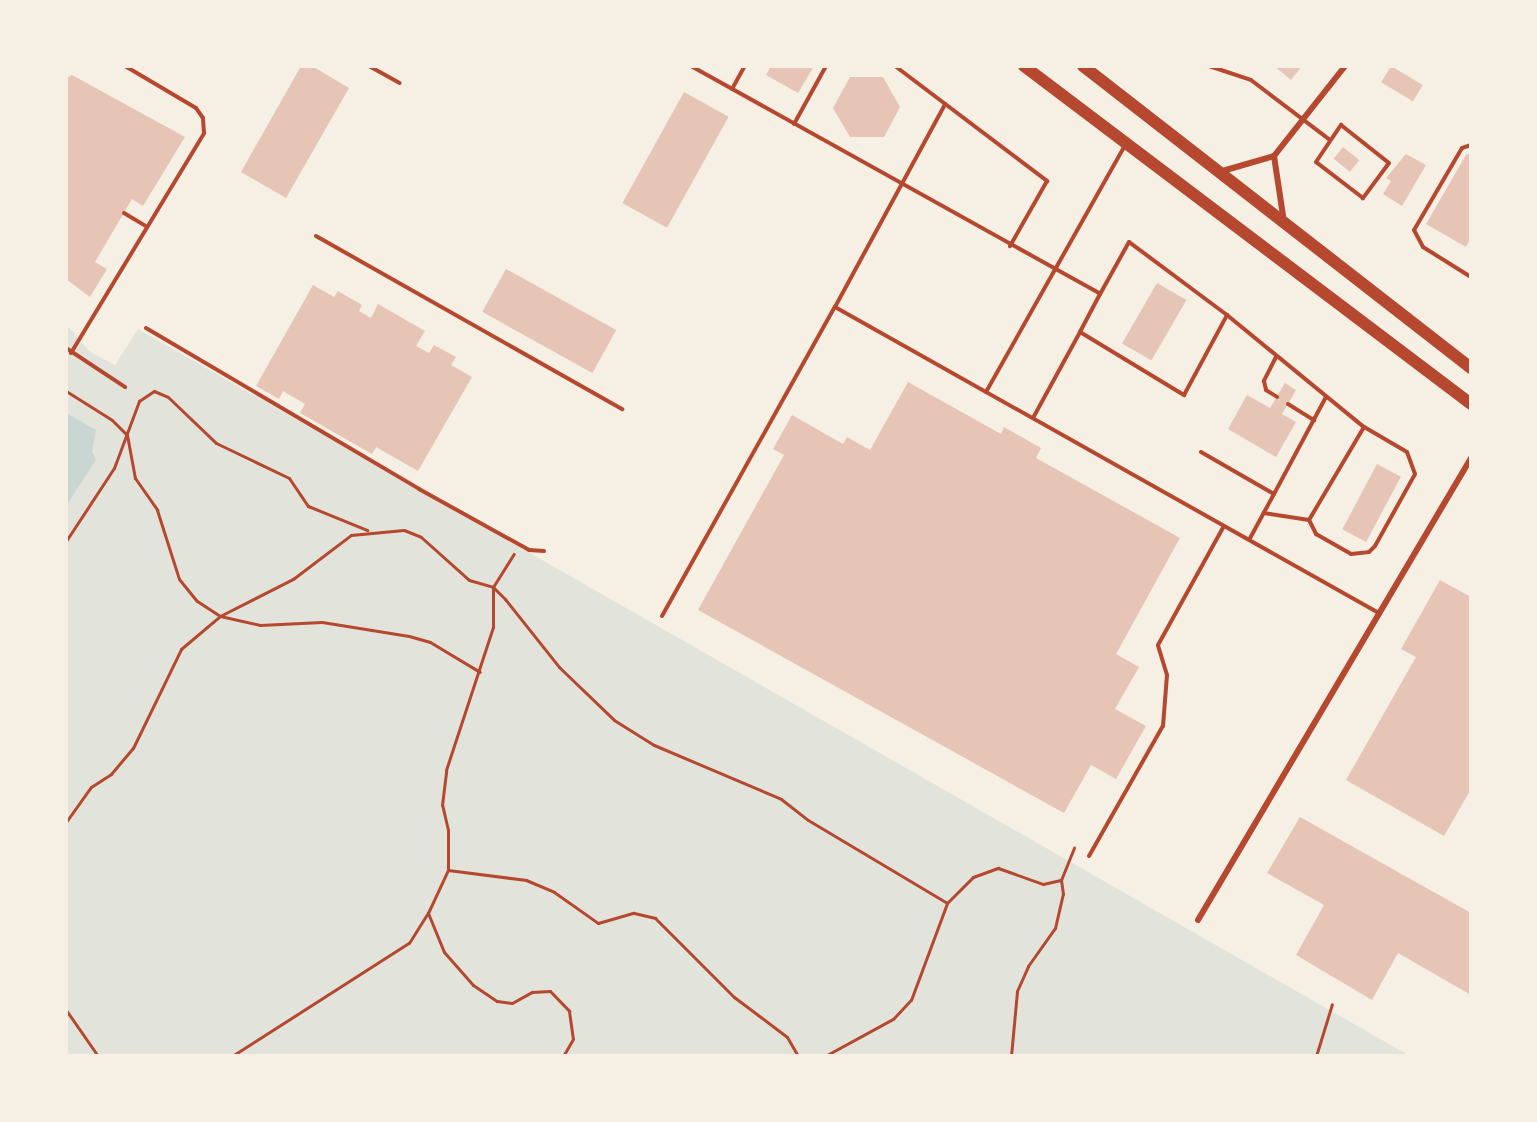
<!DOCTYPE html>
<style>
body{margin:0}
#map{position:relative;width:1537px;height:1122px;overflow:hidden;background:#f6efe4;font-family:Lato,sans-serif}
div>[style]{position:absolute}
.green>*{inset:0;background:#e2e4dc}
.water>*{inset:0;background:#c9d6d2}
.building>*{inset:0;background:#e6c5b7;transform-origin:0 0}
.path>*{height:3px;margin:-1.5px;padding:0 1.5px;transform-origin:1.5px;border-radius:1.5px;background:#b5482f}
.service>*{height:4px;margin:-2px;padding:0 2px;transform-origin:2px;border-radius:2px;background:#b5482f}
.minor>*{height:6px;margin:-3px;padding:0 3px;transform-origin:3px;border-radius:3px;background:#b5482f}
.primary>*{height:12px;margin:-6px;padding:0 6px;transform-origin:6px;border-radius:6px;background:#b5482f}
span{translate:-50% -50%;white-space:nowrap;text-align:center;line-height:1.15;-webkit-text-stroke:4.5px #f6efe4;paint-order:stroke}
.frame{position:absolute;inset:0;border:68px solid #f6efe4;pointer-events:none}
</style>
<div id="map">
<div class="green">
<i style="clip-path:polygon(66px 324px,89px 351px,115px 365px,138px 329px,1410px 1056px,66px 1056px)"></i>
</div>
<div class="water">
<i style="clip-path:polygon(66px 413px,96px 430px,92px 452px,96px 460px,66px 506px)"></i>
</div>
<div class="building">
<i style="clip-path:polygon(301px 66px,312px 66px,349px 88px,286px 198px,241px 172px)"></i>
<i style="clip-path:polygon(771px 66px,814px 66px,798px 93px,766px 75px)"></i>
<i style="clip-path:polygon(1274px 66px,1302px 66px,1291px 80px)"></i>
<i style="left:1391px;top:66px;width:37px;height:19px;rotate:31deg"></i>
<i style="clip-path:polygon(72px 75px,185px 137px,143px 206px,132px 199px,95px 262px,107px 269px,90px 297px,66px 279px,66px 78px)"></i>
<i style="clip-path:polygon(850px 77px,883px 77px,900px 107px,884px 137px,850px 137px,833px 108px)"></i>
<i style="left:684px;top:92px;width:51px;height:127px;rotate:29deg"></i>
<i style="left:1343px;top:147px;width:21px;height:15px;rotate:39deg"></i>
<i style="clip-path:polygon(1471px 153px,1471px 238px,1466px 247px,1426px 224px,1466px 155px)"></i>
<i style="clip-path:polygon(1406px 154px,1426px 165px,1402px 206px,1383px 194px,1391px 181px,1386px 178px)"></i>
<i style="left:506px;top:269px;width:126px;height:49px;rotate:29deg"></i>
<i style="left:1157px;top:283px;width:34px;height:70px;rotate:30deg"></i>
<i style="clip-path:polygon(313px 285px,334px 297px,338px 291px,362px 305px,359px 311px,371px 318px,378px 304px,425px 331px,416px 346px,429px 353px,434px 345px,456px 357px,451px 365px,472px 377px,418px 471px,376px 447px,372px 454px,300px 413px,305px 404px,283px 391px,279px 399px,256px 386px)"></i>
<i style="clip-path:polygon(908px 382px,1001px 434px,1004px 427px,1041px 448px,1036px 458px,1180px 538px,1116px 654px,1139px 667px,1115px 709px,1146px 726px,1116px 779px,1091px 765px,1064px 813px,698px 610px,784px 455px,773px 449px,792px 415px,843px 444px,847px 437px,870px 450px)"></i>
<i style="clip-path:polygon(1285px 383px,1296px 390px,1282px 414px,1296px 422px,1276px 457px,1228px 429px,1247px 395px,1270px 408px)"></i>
<i style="left:1377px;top:464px;width:27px;height:74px;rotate:28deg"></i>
<i style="clip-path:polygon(1440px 580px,1471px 597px,1471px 789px,1444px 836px,1346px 780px,1416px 657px,1401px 649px)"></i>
<i style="clip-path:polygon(1300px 817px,1471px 913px,1471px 995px,1398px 953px,1372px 1000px,1296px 955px,1324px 905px,1267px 873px)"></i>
</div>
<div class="path">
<i style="left:66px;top:391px;width:54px;rotate:32.2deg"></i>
<i style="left:112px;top:420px;width:21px;rotate:45deg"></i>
<i style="left:127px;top:435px;width:44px;rotate:79.5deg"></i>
<i style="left:135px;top:478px;width:39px;rotate:55deg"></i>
<i style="left:157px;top:510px;width:72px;rotate:72.3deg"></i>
<i style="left:179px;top:579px;width:28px;rotate:51deg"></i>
<i style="left:197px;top:601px;width:27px;rotate:33deg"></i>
<i style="left:220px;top:616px;width:82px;rotate:-26.9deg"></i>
<i style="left:293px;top:579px;width:73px;rotate:-37.2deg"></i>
<i style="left:351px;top:535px;width:53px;rotate:-5.4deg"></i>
<i style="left:404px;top:530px;width:18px;rotate:22deg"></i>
<i style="left:421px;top:537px;width:64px;rotate:41.9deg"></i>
<i style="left:469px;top:580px;width:25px;rotate:16deg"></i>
<i style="left:493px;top:587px;width:17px;rotate:45deg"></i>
<i style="left:505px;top:599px;width:87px;rotate:51.5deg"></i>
<i style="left:559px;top:667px;width:76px;rotate:43.9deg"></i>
<i style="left:614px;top:720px;width:47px;rotate:32deg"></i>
<i style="left:654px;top:745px;width:138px;rotate:23deg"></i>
<i style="left:781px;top:799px;width:34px;rotate:38deg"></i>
<i style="left:808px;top:820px;width:162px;rotate:30.8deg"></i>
<i style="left:66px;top:541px;width:87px;rotate:-56.7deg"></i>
<i style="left:114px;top:468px;width:72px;rotate:-69.5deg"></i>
<i style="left:139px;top:401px;width:18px;rotate:-34deg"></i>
<i style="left:154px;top:391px;width:15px;rotate:23deg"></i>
<i style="left:168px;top:397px;width:66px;rotate:43.8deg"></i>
<i style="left:216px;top:443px;width:81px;rotate:25.6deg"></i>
<i style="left:289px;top:478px;width:34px;rotate:56deg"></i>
<i style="left:308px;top:506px;width:64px;rotate:22.1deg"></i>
<i style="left:493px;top:587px;width:39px;rotate:-58deg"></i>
<i style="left:66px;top:822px;width:43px;rotate:-54.5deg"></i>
<i style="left:91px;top:787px;width:24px;rotate:-33deg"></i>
<i style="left:111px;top:774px;width:34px;rotate:-50deg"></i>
<i style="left:133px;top:748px;width:110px;rotate:-64.1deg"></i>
<i style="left:181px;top:649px;width:51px;rotate:-40.2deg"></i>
<i style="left:220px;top:616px;width:41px;rotate:12.7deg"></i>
<i style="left:260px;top:625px;width:62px;rotate:-2.8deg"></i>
<i style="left:322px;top:622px;width:88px;rotate:9.1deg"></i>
<i style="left:409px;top:636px;width:22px;rotate:16deg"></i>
<i style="left:430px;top:642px;width:58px;rotate:31deg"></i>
<i style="left:448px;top:870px;width:79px;rotate:7.3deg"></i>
<i style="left:526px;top:880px;width:30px;rotate:23deg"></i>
<i style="left:554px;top:892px;width:54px;rotate:35.2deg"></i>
<i style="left:598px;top:923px;width:37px;rotate:-16deg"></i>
<i style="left:634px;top:913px;width:22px;rotate:13deg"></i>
<i style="left:655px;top:918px;width:112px;rotate:45deg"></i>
<i style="left:734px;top:997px;width:66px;rotate:37deg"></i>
<i style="left:787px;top:1037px;width:22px;rotate:60deg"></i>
<i style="left:428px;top:913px;width:42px;rotate:67.7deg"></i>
<i style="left:444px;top:952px;width:44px;rotate:48.7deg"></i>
<i style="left:473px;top:985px;width:29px;rotate:34deg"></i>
<i style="left:497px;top:1001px;width:15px;rotate:8deg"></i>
<i style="left:512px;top:1003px;width:23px;rotate:-29deg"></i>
<i style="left:532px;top:992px;width:18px;rotate:-3deg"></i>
<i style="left:550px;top:991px;width:28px;rotate:46deg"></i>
<i style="left:569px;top:1011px;width:28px;rotate:82deg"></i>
<i style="left:573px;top:1039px;width:20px;rotate:120deg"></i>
<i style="left:66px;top:1010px;width:56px;rotate:55.2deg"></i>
<i style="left:232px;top:1056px;width:210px;rotate:-32.6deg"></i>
<i style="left:409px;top:943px;width:36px;rotate:-58deg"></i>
<i style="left:428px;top:913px;width:47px;rotate:-65.1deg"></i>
<i style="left:448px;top:870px;width:40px;rotate:-90deg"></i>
<i style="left:448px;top:830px;width:26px;rotate:-103deg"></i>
<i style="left:442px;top:805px;width:35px;rotate:-83deg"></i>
<i style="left:446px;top:770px;width:151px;rotate:-71.8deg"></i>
<i style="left:493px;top:627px;width:40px;rotate:-90deg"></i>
<i style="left:825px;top:1056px;width:77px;rotate:-28.6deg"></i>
<i style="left:893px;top:1019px;width:26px;rotate:-47deg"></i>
<i style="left:911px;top:1000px;width:103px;rotate:-69.6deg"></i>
<i style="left:947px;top:903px;width:37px;rotate:-45deg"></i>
<i style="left:973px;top:877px;width:27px;rotate:-20deg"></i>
<i style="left:998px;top:868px;width:48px;rotate:19.6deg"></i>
<i style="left:1043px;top:884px;width:18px;rotate:-13deg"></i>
<i style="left:1011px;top:1056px;width:65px;rotate:-84.7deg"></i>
<i style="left:1017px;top:991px;width:27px;rotate:-66deg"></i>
<i style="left:1028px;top:966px;width:47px;rotate:-54.6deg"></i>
<i style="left:1055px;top:928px;width:35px;rotate:-77deg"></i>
<i style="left:1063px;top:894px;width:14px;rotate:-98deg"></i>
<i style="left:1061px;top:880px;width:35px;rotate:-68deg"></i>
<i style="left:1316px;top:1056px;width:54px;rotate:-72.9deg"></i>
</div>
<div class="service">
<i style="left:369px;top:66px;width:35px;rotate:29deg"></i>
<i style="left:691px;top:66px;width:468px;rotate:29.1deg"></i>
<i style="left:1100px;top:294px;width:43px;rotate:117.8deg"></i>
<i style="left:1080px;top:332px;width:122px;rotate:31.2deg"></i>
<i style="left:1184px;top:395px;width:91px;rotate:-61.7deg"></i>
<i style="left:1227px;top:315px;width:122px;rotate:-143.3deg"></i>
<i style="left:1129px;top:242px;width:60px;rotate:119.1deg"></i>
<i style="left:895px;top:66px;width:191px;rotate:37.1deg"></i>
<i style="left:1047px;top:181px;width:75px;rotate:119.6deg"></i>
<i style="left:1209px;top:66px;width:44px;rotate:18.4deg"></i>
<i style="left:1251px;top:80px;width:99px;rotate:37.2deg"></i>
<i style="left:732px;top:89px;width:26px;rotate:-61deg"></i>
<i style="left:794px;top:124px;width:66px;rotate:-61.1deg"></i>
<i style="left:1341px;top:125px;width:61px;rotate:38.4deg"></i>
<i style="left:1389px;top:163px;width:44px;rotate:126.6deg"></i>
<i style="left:1363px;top:198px;width:59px;rotate:-142.5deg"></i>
<i style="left:1316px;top:162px;width:45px;rotate:-56deg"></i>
<i style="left:1471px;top:145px;width:9px;rotate:162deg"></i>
<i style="left:1462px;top:148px;width:95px;rotate:120.3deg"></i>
<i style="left:1414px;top:230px;width:19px;rotate:62deg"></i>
<i style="left:1423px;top:247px;width:57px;rotate:32deg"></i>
<i style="left:124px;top:213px;width:27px;rotate:31deg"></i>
<i style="left:316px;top:236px;width:352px;rotate:29.5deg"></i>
<i style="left:835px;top:307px;width:231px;rotate:-61.5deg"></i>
<i style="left:1227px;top:315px;width:177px;rotate:39.3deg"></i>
<i style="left:1364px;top:427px;width:108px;rotate:120.6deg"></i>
<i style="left:1309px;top:520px;width:46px;rotate:-171.2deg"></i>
<i style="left:146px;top:328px;width:317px;rotate:30.5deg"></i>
<i style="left:419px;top:489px;width:126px;rotate:29deg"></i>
<i style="left:529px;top:550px;width:15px;rotate:4deg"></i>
<i style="left:66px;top:348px;width:71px;rotate:33.5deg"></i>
<i style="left:71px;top:353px;width:257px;rotate:-58.8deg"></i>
<i style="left:204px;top:133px;width:15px;rotate:-94deg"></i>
<i style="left:203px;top:118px;width:12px;rotate:-125deg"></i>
<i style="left:196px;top:108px;width:82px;rotate:-149.4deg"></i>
<i style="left:1276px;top:357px;width:27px;rotate:117deg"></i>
<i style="left:1264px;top:381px;width:9px;rotate:77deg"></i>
<i style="left:1266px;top:390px;width:13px;rotate:32deg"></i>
<i style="left:986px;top:392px;width:283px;rotate:-60.6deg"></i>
<i style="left:1288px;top:404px;width:31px;rotate:32deg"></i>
<i style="left:1033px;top:418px;width:98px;rotate:-61.3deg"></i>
<i style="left:1201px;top:452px;width:84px;rotate:29.9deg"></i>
<i style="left:1274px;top:494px;width:52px;rotate:118.5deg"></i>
<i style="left:1274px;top:494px;width:110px;rotate:-61.8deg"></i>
<i style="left:1309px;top:520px;width:16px;rotate:63deg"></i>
<i style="left:1316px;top:534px;width:40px;rotate:29.7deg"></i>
<i style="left:1351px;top:554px;width:18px;rotate:-6deg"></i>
<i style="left:1369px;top:552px;width:8px;rotate:-45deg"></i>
<i style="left:1375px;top:546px;width:82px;rotate:-60.9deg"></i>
<i style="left:1415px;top:474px;width:23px;rotate:-110deg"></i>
<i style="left:1407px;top:452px;width:50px;rotate:-149.8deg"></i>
<i style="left:662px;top:616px;width:354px;rotate:-60.8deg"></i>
<i style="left:835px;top:307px;width:624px;rotate:29.36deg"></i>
<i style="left:1089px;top:856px;width:150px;rotate:-60.4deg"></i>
<i style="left:1163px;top:726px;width:51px;rotate:-85.5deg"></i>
<i style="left:1167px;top:675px;width:31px;rotate:-107deg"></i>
<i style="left:1158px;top:645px;width:136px;rotate:-61deg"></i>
</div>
<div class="minor">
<i style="left:1274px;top:156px;width:115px;rotate:-51.7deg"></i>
<i style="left:1219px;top:172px;width:57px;rotate:-16.2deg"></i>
<i style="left:1274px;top:156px;width:67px;rotate:81.4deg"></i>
<i style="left:1198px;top:920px;width:537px;rotate:-59.42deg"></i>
</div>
<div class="primary">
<i style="left:1024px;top:66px;width:560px;rotate:37.09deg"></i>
<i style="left:1083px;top:66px;width:492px;rotate:37.9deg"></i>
</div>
<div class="frame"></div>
</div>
